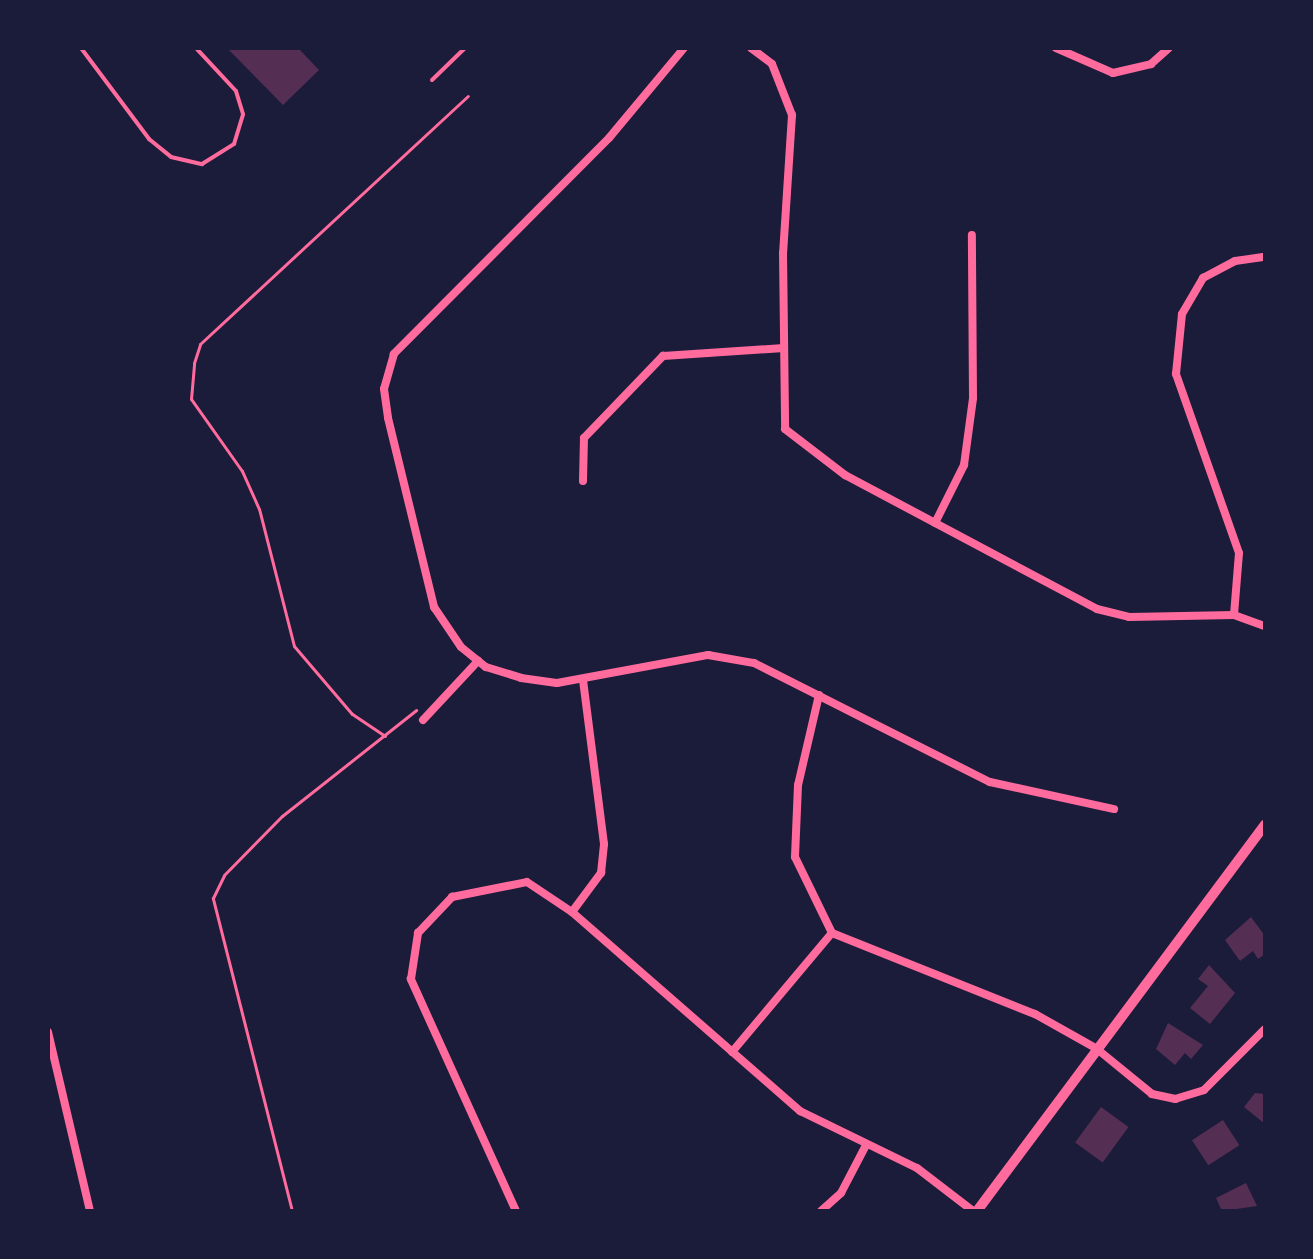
<!DOCTYPE html>
<style>
body{margin:0}
#map{position:relative;width:1313px;height:1259px;overflow:hidden;background:#1b1b3a;font-family:"Fira Sans",sans-serif}
div>[style]{position:absolute}
.building>*{inset:0;background:#542f53;transform-origin:0 0}
.path>*{height:3px;margin:-1.5px;padding:0 1.5px;transform-origin:1.5px;border-radius:1.5px;background:#ff6b9d}
.service>*{height:4px;margin:-2px;padding:0 2px;transform-origin:2px;border-radius:2px;background:#ff6b9d}
.minor>*{height:8px;margin:-4px;padding:0 4px;transform-origin:4px;border-radius:4px;background:#ff6b9d}
.tertiary>*{height:10px;margin:-5px;padding:0 5px;transform-origin:5px;border-radius:5px;background:#ff6b9d}
span{translate:-50% -50%;white-space:nowrap;text-align:center;line-height:1.15;-webkit-text-stroke:6px #1b1b3a;paint-order:stroke}
.frame{position:absolute;inset:0;border:50px solid #1b1b3a;pointer-events:none}
</style>
<div id="map">
<div class="building">
<i style="clip-path:polygon(227px 48px,298px 48px,319px 70px,283px 105px)"></i>
<i style="clip-path:polygon(1251px 917px,1265px 936px,1265px 954px,1258px 959px,1253px 951px,1240px 961px,1225px 940px)"></i>
<i style="clip-path:polygon(1209px 965px,1235px 993px,1210px 1024px,1190px 1008px,1208px 986px,1198px 979px)"></i>
<i style="clip-path:polygon(1168px 1023px,1203px 1045px,1191px 1059px,1185px 1053px,1175px 1065px,1156px 1049px)"></i>
<i style="clip-path:polygon(1255px 1093px,1265px 1094px,1265px 1124px,1244px 1107px)"></i>
<i style="left:1101px;top:1107px;width:34px;height:44px;rotate:36deg"></i>
<i style="left:1223px;top:1120px;width:30px;height:37px;rotate:57deg"></i>
<i style="clip-path:polygon(1246px 1183px,1257px 1206px,1222px 1211px,1216px 1198px)"></i>
</div>
<div class="path">
<i style="left:385px;top:736px;width:40px;rotate:-146deg"></i>
<i style="left:352px;top:714px;width:89px;rotate:-130.5deg"></i>
<i style="left:294px;top:646px;width:141px;rotate:-104.3deg"></i>
<i style="left:259px;top:509px;width:42px;rotate:-114.1deg"></i>
<i style="left:242px;top:471px;width:88px;rotate:-125.3deg"></i>
<i style="left:191px;top:399px;width:36px;rotate:-85deg"></i>
<i style="left:194px;top:363px;width:20px;rotate:-72deg"></i>
<i style="left:200px;top:344px;width:365px;rotate:-42.8deg"></i>
<i style="left:292px;top:1211px;width:323px;rotate:-104.2deg"></i>
<i style="left:213px;top:898px;width:25px;rotate:-64deg"></i>
<i style="left:224px;top:875px;width:83px;rotate:-45.5deg"></i>
<i style="left:282px;top:816px;width:171px;rotate:-38.3deg"></i>
</div>
<div class="service">
<i style="left:81px;top:48px;width:114px;rotate:53.2deg"></i>
<i style="left:149px;top:139px;width:28px;rotate:39deg"></i>
<i style="left:171px;top:157px;width:32px;rotate:13deg"></i>
<i style="left:202px;top:164px;width:38px;rotate:-32deg"></i>
<i style="left:234px;top:144px;width:31px;rotate:-73deg"></i>
<i style="left:243px;top:114px;width:24px;rotate:-107deg"></i>
<i style="left:236px;top:91px;width:59px;rotate:-132.9deg"></i>
<i style="left:432px;top:80px;width:46px;rotate:-44.1deg"></i>
</div>
<div class="minor">
<i style="left:684px;top:48px;width:117px;rotate:129.8deg"></i>
<i style="left:609px;top:138px;width:305px;rotate:134.9deg"></i>
<i style="left:394px;top:354px;width:36px;rotate:106deg"></i>
<i style="left:384px;top:389px;width:29px;rotate:82deg"></i>
<i style="left:388px;top:418px;width:195px;rotate:76.3deg"></i>
<i style="left:434px;top:607px;width:48px;rotate:56deg"></i>
<i style="left:461px;top:647px;width:32px;rotate:39deg"></i>
<i style="left:486px;top:667px;width:37px;rotate:17deg"></i>
<i style="left:521px;top:678px;width:36px;rotate:8deg"></i>
<i style="left:557px;top:683px;width:154px;rotate:-10.5deg"></i>
<i style="left:708px;top:655px;width:47px;rotate:9.9deg"></i>
<i style="left:754px;top:663px;width:264px;rotate:26.8deg"></i>
<i style="left:990px;top:782px;width:127px;rotate:12.3deg"></i>
<i style="left:751px;top:48px;width:26px;rotate:37deg"></i>
<i style="left:772px;top:64px;width:55px;rotate:68.6deg"></i>
<i style="left:792px;top:115px;width:138px;rotate:93.7deg"></i>
<i style="left:783px;top:253px;width:176px;rotate:89.3deg"></i>
<i style="left:785px;top:429px;width:76px;rotate:37.5deg"></i>
<i style="left:845px;top:475px;width:285px;rotate:28deg"></i>
<i style="left:1097px;top:609px;width:33px;rotate:14deg"></i>
<i style="left:1129px;top:617px;width:105px;rotate:-1.1deg"></i>
<i style="left:1234px;top:615px;width:33px;rotate:20deg"></i>
<i style="left:1056px;top:48px;width:62px;rotate:23.7deg"></i>
<i style="left:1113px;top:73px;width:39px;rotate:-13deg"></i>
<i style="left:1151px;top:64px;width:24px;rotate:-42deg"></i>
<i style="left:583px;top:481px;width:43px;rotate:-88.7deg"></i>
<i style="left:584px;top:438px;width:114px;rotate:-46.1deg"></i>
<i style="left:663px;top:356px;width:121px;rotate:-3.8deg"></i>
<i style="left:935px;top:523px;width:65px;rotate:-63.4deg"></i>
<i style="left:964px;top:465px;width:68px;rotate:-82.3deg"></i>
<i style="left:973px;top:398px;width:163px;rotate:-90.4deg"></i>
<i style="left:1234px;top:615px;width:62px;rotate:-85.4deg"></i>
<i style="left:1239px;top:553px;width:190px;rotate:-109.4deg"></i>
<i style="left:1176px;top:374px;width:60px;rotate:-84.3deg"></i>
<i style="left:1182px;top:314px;width:42px;rotate:-59.7deg"></i>
<i style="left:1203px;top:278px;width:36px;rotate:-28deg"></i>
<i style="left:1235px;top:261px;width:30px;rotate:-8deg"></i>
<i style="left:819px;top:695px;width:92px;rotate:103.1deg"></i>
<i style="left:798px;top:785px;width:72px;rotate:92.4deg"></i>
<i style="left:795px;top:857px;width:85px;rotate:64deg"></i>
<i style="left:832px;top:933px;width:219px;rotate:21.8deg"></i>
<i style="left:1035px;top:1014px;width:71px;rotate:29.4deg"></i>
<i style="left:1097px;top:1049px;width:71px;rotate:39.3deg"></i>
<i style="left:1152px;top:1094px;width:24px;rotate:12deg"></i>
<i style="left:1175px;top:1099px;width:30px;rotate:-17deg"></i>
<i style="left:1204px;top:1090px;width:86px;rotate:-45deg"></i>
<i style="left:423px;top:720px;width:81px;rotate:-47deg"></i>
<i style="left:572px;top:912px;width:49px;rotate:-53.4deg"></i>
<i style="left:601px;top:873px;width:29px;rotate:-84deg"></i>
<i style="left:604px;top:844px;width:166px;rotate:-97.3deg"></i>
<i style="left:48px;top:1032px;width:184px;rotate:76.8deg"></i>
<i style="left:732px;top:1052px;width:155px;rotate:-50deg"></i>
<i style="left:516px;top:1211px;width:255px;rotate:-114.4deg"></i>
<i style="left:411px;top:979px;width:47px;rotate:-81.3deg"></i>
<i style="left:418px;top:933px;width:50px;rotate:-46.6deg"></i>
<i style="left:452px;top:897px;width:76px;rotate:-11.3deg"></i>
<i style="left:527px;top:882px;width:54px;rotate:33.7deg"></i>
<i style="left:572px;top:912px;width:303px;rotate:41.1deg"></i>
<i style="left:800px;top:1111px;width:130px;rotate:26deg"></i>
<i style="left:917px;top:1168px;width:71px;rotate:37.5deg"></i>
<i style="left:821px;top:1211px;width:27px;rotate:-42deg"></i>
<i style="left:841px;top:1193px;width:52px;rotate:-62.4deg"></i>
</div>
<div class="tertiary">
<i style="left:977px;top:1211px;width:482px;rotate:-53.3deg"></i>
</div>
<div class="frame"></div>
</div>
